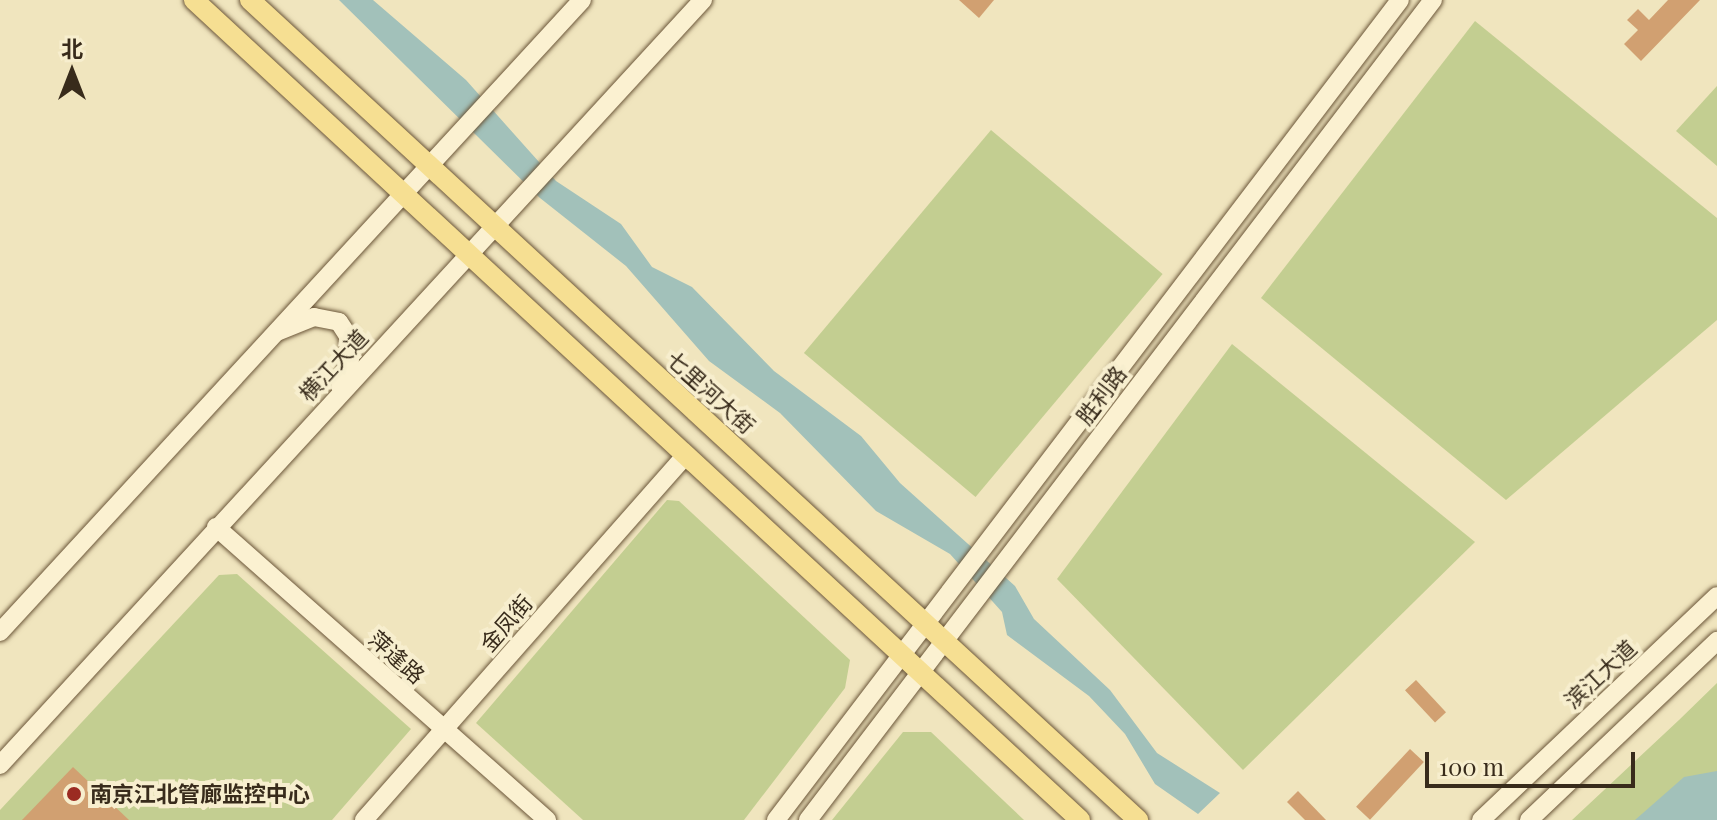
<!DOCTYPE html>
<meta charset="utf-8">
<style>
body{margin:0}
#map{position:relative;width:1717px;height:820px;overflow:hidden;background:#f0e5be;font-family:"Playfair Display","Noto Sans SC",serif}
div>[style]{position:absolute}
.green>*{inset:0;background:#c3ce91;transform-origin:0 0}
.water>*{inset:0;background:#a2c1ba}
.building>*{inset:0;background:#d1a071;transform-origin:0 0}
.roads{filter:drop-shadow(0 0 2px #6b5639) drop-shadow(0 0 2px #6b5639)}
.secondary>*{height:18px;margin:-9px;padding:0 9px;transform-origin:9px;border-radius:9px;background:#fbf1d1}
.primary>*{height:20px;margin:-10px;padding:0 10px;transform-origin:10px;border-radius:10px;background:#f6df92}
.dots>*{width:22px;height:22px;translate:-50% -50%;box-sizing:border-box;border:4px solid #f7eece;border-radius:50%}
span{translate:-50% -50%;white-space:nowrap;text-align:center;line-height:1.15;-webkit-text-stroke:8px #f7eece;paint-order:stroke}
.street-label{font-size:22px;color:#382b1b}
.poi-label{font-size:22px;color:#382b1b;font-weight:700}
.left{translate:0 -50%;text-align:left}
.north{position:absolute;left:32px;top:32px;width:80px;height:80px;-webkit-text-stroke:6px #f7eece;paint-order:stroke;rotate:0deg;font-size:22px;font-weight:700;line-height:32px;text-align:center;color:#382b1b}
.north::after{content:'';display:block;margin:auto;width:28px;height:36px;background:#382b1b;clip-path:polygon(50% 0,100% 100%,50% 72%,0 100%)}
.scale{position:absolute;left:1425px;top:752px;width:210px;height:36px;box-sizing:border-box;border:4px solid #382b1b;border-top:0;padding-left:10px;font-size:24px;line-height:28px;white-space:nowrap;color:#382b1b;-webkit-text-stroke:6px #f7eece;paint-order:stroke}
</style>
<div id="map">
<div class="green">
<i style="clip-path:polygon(1475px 21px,1717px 218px,1717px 320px,1506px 500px,1261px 298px)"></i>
<i style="clip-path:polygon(1717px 86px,1717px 166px,1676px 131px)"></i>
<i style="left:991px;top:130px;width:224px;height:291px;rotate:40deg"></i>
<i style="clip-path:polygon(1232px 344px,1475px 542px,1243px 770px,1057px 579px)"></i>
<i style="clip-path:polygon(667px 500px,679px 501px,850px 660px,845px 688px,744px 820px,583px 820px,476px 723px)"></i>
<i style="clip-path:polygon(237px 574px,411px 729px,332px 820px,0 820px,0 810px,219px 575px)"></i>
<i style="clip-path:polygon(1717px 683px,1717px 820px,1572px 820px,1679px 720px)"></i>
<i style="clip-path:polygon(903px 732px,931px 732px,1024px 820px,832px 820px)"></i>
</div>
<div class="water">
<i style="clip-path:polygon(339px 0,373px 0,466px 80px,556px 181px,621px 224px,652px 267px,692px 287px,774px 371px,861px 436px,900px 483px,1015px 586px,1034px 619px,1110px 690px,1157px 753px,1220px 793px,1198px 814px,1155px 784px,1125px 734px,1089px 696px,1007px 635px,1002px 612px,950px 554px,876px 511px,780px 413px,709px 361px,626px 266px,540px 198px)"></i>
<i style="clip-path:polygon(1717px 771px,1717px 820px,1635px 820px,1684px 777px)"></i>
</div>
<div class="building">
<i style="clip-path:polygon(959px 0,994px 0,979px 18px)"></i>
<i style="clip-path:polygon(1668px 0,1700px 0,1641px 61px,1624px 44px,1638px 30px,1627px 20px,1638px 9px,1649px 20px)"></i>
<i style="left:1416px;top:680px;width:44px;height:15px;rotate:47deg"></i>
<i style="left:1410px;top:749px;width:19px;height:79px;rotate:43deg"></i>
<i style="clip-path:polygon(73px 767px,129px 820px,22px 820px)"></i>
<i style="clip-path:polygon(1298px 791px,1326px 820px,1305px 820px,1287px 802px)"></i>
</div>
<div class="roads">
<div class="secondary">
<i style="left:277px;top:332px;width:40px;rotate:-22deg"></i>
<i style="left:314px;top:317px;width:25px;rotate:11deg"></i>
<i style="left:339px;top:322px;width:17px;rotate:57deg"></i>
<i style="left:348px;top:336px;width:23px;rotate:85deg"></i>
<i style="left:350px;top:359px;width:29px;rotate:110deg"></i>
<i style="left:216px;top:527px;width:442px;rotate:41.5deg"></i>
<i style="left:0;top:632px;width:859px;rotate:-47.36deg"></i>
<i style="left:0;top:765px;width:1039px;rotate:-47.42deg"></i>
<i style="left:364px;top:820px;width:484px;rotate:-48.6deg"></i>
<i style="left:776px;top:820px;width:1030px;rotate:-52.73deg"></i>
<i style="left:808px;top:820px;width:1031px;rotate:-52.69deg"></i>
<i style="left:1481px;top:820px;width:325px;rotate:-43.5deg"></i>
<i style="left:1529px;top:820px;width:260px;rotate:-43.6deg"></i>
</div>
<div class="primary">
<i style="left:194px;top:0;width:1207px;rotate:42.78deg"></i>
<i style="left:250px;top:0;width:1209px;rotate:42.72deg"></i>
</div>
</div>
<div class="dots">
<i style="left:74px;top:794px;background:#9b2b22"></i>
</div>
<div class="street-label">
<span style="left:333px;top:365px;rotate:-47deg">横江大道</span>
<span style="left:711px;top:392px;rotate:42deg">七里河大街</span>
<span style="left:1101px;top:395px;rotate:-53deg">胜利路</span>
<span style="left:506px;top:623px;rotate:-49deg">金凤街</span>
<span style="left:397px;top:657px;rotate:42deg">萍逢路</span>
<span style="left:1600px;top:674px;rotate:-43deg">滨江大道</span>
</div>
<div class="poi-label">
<span class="left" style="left:90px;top:794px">南京江北管廊监控中心</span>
</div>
<div class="north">北</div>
<div class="scale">100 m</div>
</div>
